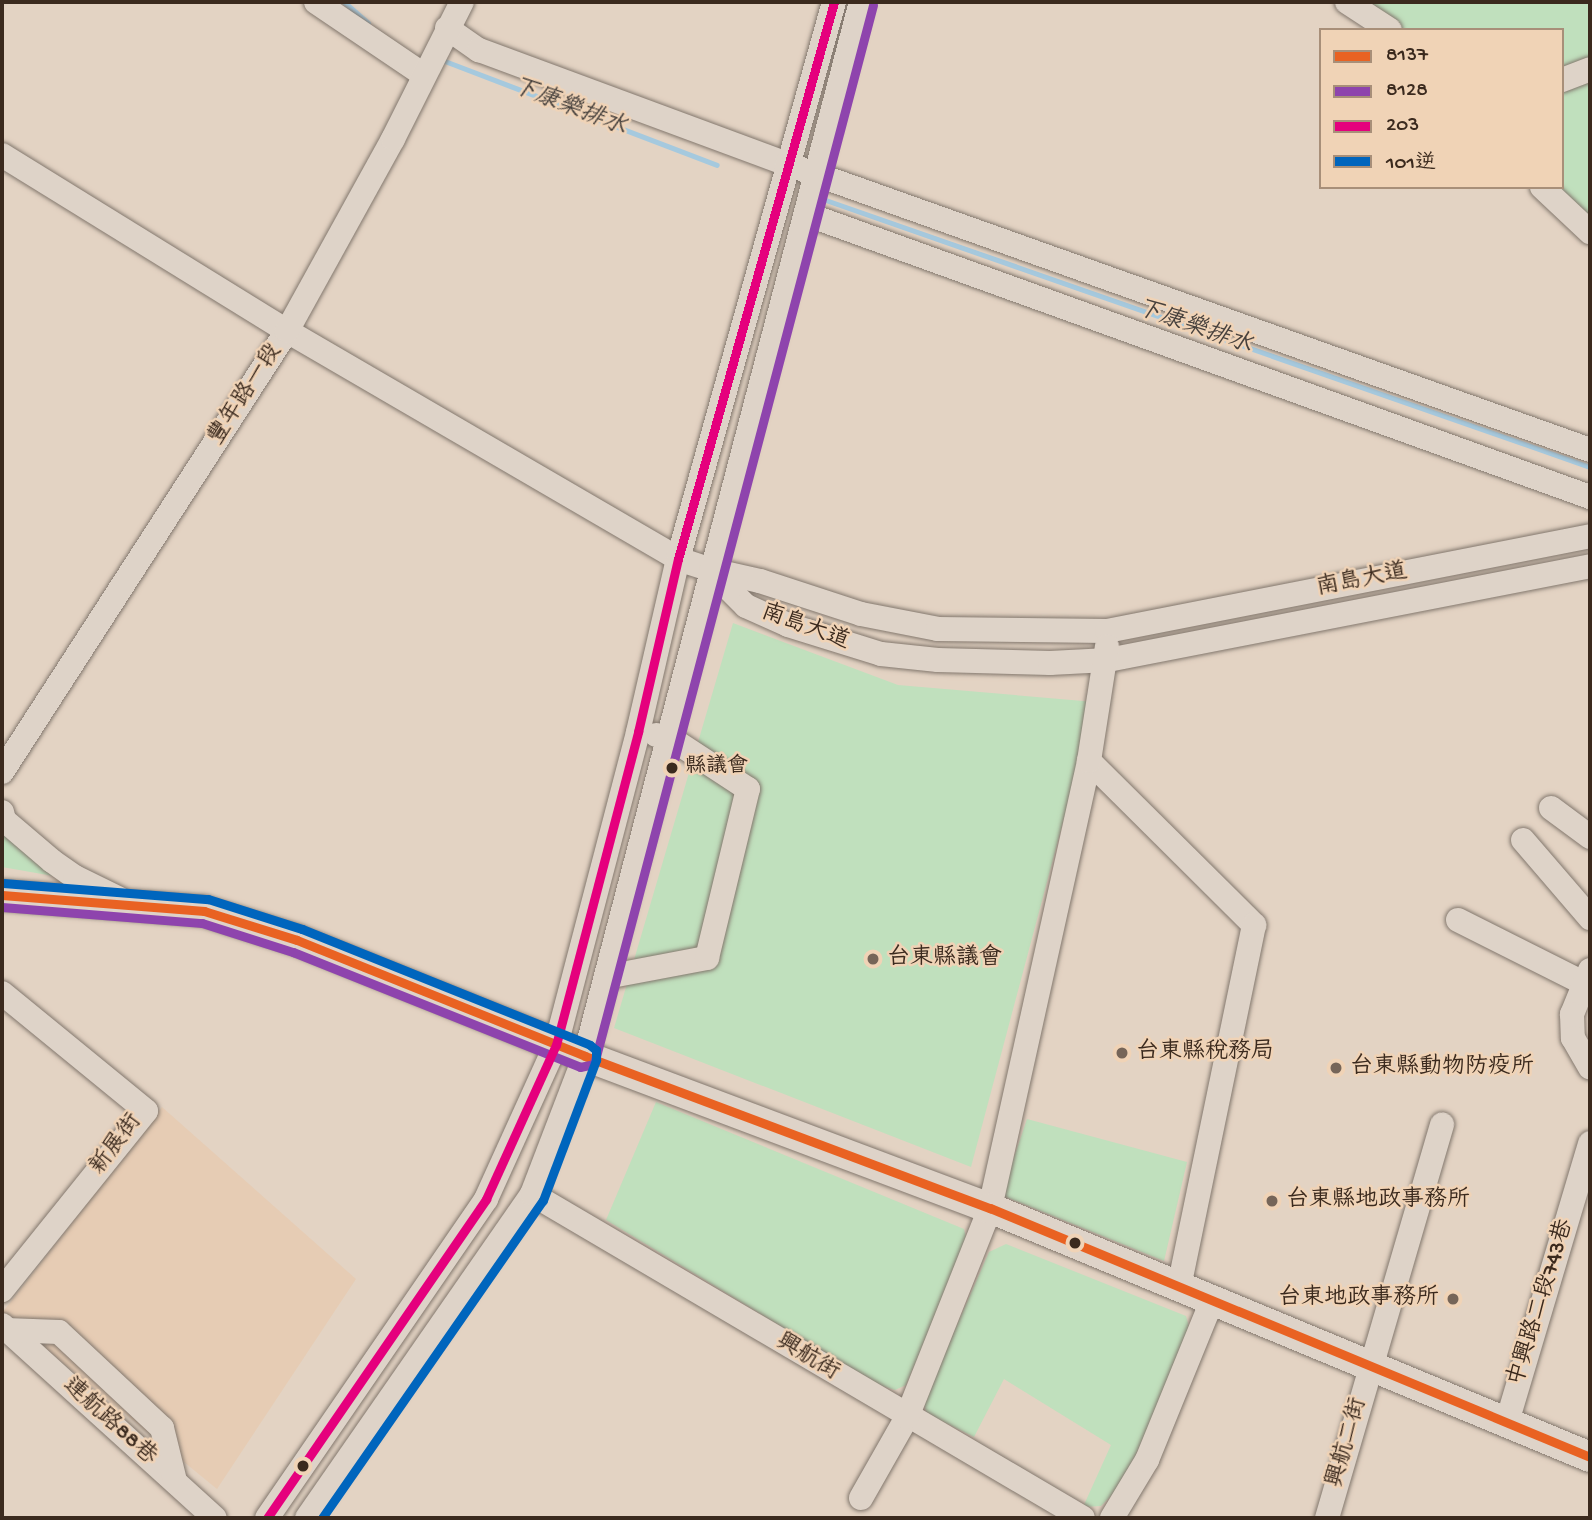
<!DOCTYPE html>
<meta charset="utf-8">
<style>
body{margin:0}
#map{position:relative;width:1592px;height:1520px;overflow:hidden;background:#e3d3c3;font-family:"Gochi Hand","LXGW WenKai TC",sans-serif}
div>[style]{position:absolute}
.built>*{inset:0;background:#e6ccb4}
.green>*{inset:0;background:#c0e0bd}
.stream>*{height:5px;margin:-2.5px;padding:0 2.5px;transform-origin:2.5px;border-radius:2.5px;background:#a5c9de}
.roads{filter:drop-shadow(0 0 2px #82776d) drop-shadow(0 0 2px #82776d)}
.minor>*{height:24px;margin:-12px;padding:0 12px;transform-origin:12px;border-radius:12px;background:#ded3c8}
.major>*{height:30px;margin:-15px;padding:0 15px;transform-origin:15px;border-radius:15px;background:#ded3c8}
.bus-1>*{height:9px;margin:-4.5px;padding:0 4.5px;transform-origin:4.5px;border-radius:4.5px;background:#e96222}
.bus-2>*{height:9px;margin:-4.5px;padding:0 4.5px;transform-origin:4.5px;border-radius:4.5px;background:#8e44ad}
.bus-3>*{height:9px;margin:-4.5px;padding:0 4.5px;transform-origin:4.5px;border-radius:4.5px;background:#e5007d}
.bus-4>*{height:9px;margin:-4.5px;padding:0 4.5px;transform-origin:4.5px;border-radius:4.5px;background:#0065bd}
.dots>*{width:19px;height:19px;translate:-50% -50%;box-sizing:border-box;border:4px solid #f0d3b6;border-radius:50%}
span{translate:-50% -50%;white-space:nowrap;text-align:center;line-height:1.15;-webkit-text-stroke:5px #f0d3b6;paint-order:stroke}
.bus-label{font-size:21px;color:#3b2a1e}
.left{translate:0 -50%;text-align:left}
.street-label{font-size:23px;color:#3b2a1e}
.poi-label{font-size:23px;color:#3b2a1e}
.right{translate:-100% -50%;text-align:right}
.water-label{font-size:24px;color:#47413d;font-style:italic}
.frame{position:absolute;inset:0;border:4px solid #3b2a1e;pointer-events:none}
.legend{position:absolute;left:1319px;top:28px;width:245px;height:161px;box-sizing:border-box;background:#f0d3b6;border:2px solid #a88f79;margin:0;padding:9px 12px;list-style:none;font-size:21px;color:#3b2a1e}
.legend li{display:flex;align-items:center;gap:14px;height:35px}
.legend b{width:35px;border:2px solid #a88f79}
</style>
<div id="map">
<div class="built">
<i style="clip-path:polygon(162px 1107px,356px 1279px,217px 1489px,2px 1313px)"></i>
</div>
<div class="green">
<i style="clip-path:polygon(1347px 2px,1590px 2px,1590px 232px,1542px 187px,1562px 187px,1562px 30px,1390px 30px)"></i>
<i style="clip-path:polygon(733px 623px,898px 685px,1095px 702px,971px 1167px,614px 1028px)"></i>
<i style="clip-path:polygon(2px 827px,59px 877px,2px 867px)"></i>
<i style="clip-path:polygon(656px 1102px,964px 1229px,967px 1242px,906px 1385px,895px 1390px,876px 1384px,606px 1220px)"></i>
<i style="clip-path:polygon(1027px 1119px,1187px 1162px,1164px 1261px,1001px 1195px)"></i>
<i style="clip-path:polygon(1006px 1244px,1186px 1316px,1191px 1333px,1122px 1485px,1101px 1506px,1083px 1507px,1111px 1445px,1004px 1379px,974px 1437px,926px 1413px,924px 1400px,989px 1252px)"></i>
</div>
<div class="stream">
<i style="left:344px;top:2px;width:32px;rotate:41deg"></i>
<i style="left:442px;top:60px;width:294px;rotate:20.9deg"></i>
<i style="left:817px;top:197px;width:819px;rotate:19.25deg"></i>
</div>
<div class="roads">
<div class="minor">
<i style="left:316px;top:2px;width:130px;rotate:34.1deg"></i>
<i style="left:1347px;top:2px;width:51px;rotate:33.1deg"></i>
<i style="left:447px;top:28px;width:39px;rotate:35deg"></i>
<i style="left:479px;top:50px;width:328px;rotate:20.3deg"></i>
<i style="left:787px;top:164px;width:852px;rotate:19.6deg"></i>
<i style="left:1562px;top:80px;width:30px;rotate:-21deg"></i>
<i style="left:2px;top:155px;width:335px;rotate:31.7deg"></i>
<i style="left:287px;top:331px;width:453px;rotate:30.2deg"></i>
<i style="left:678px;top:559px;width:35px;rotate:18deg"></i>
<i style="left:711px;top:570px;width:50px;rotate:12.7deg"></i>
<i style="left:760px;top:581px;width:106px;rotate:18.1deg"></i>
<i style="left:861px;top:614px;width:78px;rotate:11deg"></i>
<i style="left:938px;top:629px;width:169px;rotate:0.7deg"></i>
<i style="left:1107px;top:631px;width:492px;rotate:-11.1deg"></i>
<i style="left:1542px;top:187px;width:66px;rotate:43.2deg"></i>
<i style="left:806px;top:214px;width:834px;rotate:19.85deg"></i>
<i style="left:711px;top:571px;width:49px;rotate:45deg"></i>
<i style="left:746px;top:606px;width:46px;rotate:24.3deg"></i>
<i style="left:788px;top:625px;width:97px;rotate:17.3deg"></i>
<i style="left:881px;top:654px;width:57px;rotate:6deg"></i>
<i style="left:938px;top:660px;width:112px;rotate:1.5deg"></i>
<i style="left:1050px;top:663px;width:58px;rotate:-3deg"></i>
<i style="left:1108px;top:660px;width:491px;rotate:-11deg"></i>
<i style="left:1089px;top:761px;width:233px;rotate:44.8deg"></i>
<i style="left:1254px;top:925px;width:371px;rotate:101.7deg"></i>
<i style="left:2px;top:772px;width:525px;rotate:-57.13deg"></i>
<i style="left:287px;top:331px;width:219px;rotate:-61.1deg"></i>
<i style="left:393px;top:139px;width:153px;rotate:-63.3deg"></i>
<i style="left:1551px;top:808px;width:49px;rotate:36.6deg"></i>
<i style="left:2px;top:812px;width:8px;rotate:76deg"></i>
<i style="left:4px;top:820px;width:63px;rotate:40.5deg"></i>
<i style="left:52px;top:861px;width:28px;rotate:35deg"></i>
<i style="left:75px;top:877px;width:59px;rotate:26.1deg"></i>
<i style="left:1523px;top:840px;width:103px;rotate:49.3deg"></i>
<i style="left:1458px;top:920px;width:142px;rotate:26.7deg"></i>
<i style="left:1590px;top:970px;width:48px;rotate:112.2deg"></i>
<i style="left:1572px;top:1014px;width:24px;rotate:88deg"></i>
<i style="left:1573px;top:1038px;width:34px;rotate:60deg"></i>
<i style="left:606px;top:977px;width:103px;rotate:-10.7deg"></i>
<i style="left:707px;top:958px;width:174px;rotate:-76.4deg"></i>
<i style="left:748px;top:789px;width:93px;rotate:-146.8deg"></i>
<i style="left:670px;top:738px;width:14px;rotate:-168deg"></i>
<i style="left:2px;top:993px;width:186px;rotate:39.3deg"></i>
<i style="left:146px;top:1111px;width:230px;rotate:128.8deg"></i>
<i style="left:532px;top:1194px;width:639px;rotate:30.46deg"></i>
<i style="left:2px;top:1325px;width:287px;rotate:42.2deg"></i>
<i style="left:6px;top:1330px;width:53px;rotate:2.2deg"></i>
<i style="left:59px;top:1332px;width:141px;rotate:43deg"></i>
<i style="left:162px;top:1428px;width:55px;rotate:76.2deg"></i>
<i style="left:1507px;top:1422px;width:291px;rotate:-73.4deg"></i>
<i style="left:861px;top:1498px;width:93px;rotate:-60.4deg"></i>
<i style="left:907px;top:1417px;width:225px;rotate:-68.3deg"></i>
<i style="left:990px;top:1208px;width:458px;rotate:-77.5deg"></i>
<i style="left:1089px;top:761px;width:116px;rotate:-81.1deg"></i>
<i style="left:267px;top:1518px;width:387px;rotate:-55.5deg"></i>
<i style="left:486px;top:1199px;width:169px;rotate:-65.6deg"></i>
<i style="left:556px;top:1045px;width:324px;rotate:-75.3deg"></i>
<i style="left:638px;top:732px;width:178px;rotate:-77deg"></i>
<i style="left:678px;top:559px;width:578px;rotate:-74.35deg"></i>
<i style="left:307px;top:1518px;width:394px;rotate:-55.2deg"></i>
<i style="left:532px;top:1194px;width:148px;rotate:-69deg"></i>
<i style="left:585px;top:1056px;width:1090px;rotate:-75.33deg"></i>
<i style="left:1112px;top:1518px;width:68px;rotate:-58.9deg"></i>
<i style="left:1147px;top:1460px;width:172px;rotate:-67.8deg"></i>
<i style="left:1327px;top:1518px;width:410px;rotate:-73.7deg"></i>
</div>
<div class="major">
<i style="left:2px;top:895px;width:203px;rotate:4.5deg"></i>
<i style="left:204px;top:911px;width:97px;rotate:17.3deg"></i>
<i style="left:297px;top:940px;width:310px;rotate:21.9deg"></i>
<i style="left:585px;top:1056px;width:433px;rotate:20.6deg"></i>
<i style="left:990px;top:1208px;width:650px;rotate:22.54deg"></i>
</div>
</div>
<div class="bus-1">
<i style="left:2px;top:895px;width:203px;rotate:4.5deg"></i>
<i style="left:204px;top:911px;width:97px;rotate:17.3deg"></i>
<i style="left:297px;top:940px;width:310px;rotate:21.9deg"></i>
<i style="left:585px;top:1056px;width:433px;rotate:20.6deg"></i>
<i style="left:990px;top:1208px;width:650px;rotate:22.54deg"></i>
</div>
<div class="bus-2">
<i style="left:2px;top:907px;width:201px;rotate:4.6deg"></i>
<i style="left:202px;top:923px;width:96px;rotate:17.7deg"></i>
<i style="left:293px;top:952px;width:309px;rotate:21.8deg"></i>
<i style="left:580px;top:1067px;width:14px;rotate:-12deg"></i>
<i style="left:594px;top:1064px;width:1095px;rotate:-75.24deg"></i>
</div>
<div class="bus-3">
<i style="left:267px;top:1518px;width:387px;rotate:-55.5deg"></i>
<i style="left:486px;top:1199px;width:169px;rotate:-65.6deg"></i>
<i style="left:556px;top:1045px;width:324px;rotate:-75.3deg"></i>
<i style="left:638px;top:732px;width:178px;rotate:-77deg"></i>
<i style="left:678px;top:559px;width:578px;rotate:-74.35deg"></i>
</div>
<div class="bus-4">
<i style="left:3px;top:883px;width:206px;rotate:4.5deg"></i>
<i style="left:208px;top:899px;width:99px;rotate:17.7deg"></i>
<i style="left:302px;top:929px;width:310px;rotate:21.9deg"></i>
<i style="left:590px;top:1045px;width:8px;rotate:40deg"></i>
<i style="left:596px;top:1050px;width:10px;rotate:90deg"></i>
<i style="left:596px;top:1060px;width:150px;rotate:110.7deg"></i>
<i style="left:543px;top:1200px;width:387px;rotate:124.8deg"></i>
</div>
<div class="dots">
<i style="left:672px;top:768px;background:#3b2a1e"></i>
<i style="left:873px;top:959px;background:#766558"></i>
<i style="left:1122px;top:1053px;background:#766558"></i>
<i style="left:1336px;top:1068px;background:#766558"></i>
<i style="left:1272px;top:1201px;background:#766558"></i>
<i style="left:1075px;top:1243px;background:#3b2a1e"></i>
<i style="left:1453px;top:1299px;background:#766558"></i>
<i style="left:303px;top:1466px;background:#3b2a1e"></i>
</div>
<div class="bus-label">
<span class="left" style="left:685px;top:768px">縣議會</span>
</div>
<div class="street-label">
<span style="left:246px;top:395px;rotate:-57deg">豐年路一段</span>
<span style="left:1362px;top:581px;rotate:-11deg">南島大道</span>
<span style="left:805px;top:628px;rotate:20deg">南島大道</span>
<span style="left:117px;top:1145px;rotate:-53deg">新展街</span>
<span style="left:1542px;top:1303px;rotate:-73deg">中興路二段743巷</span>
<span style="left:807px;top:1358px;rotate:31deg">興航街</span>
<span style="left:109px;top:1422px;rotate:42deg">連航路88巷</span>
<span style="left:1348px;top:1443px;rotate:-74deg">興航二街</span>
</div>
<div class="poi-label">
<span class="left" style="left:887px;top:959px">台東縣議會</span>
<span class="left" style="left:1136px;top:1053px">台東縣稅務局</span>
<span class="left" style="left:1350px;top:1068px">台東縣動物防疫所</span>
<span class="left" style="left:1286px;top:1201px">台東縣地政事務所</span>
<span class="right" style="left:1439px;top:1299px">台東地政事務所</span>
</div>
<div class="water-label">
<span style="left:569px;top:108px;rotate:21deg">下康樂排水</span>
<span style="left:1194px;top:328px;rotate:19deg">下康樂排水</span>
</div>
<div class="frame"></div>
<ul class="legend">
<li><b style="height:9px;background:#e96222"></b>8137</li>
<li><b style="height:9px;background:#8e44ad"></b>8128</li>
<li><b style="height:9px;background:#e5007d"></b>203</li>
<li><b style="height:9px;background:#0065bd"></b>101逆</li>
</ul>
</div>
